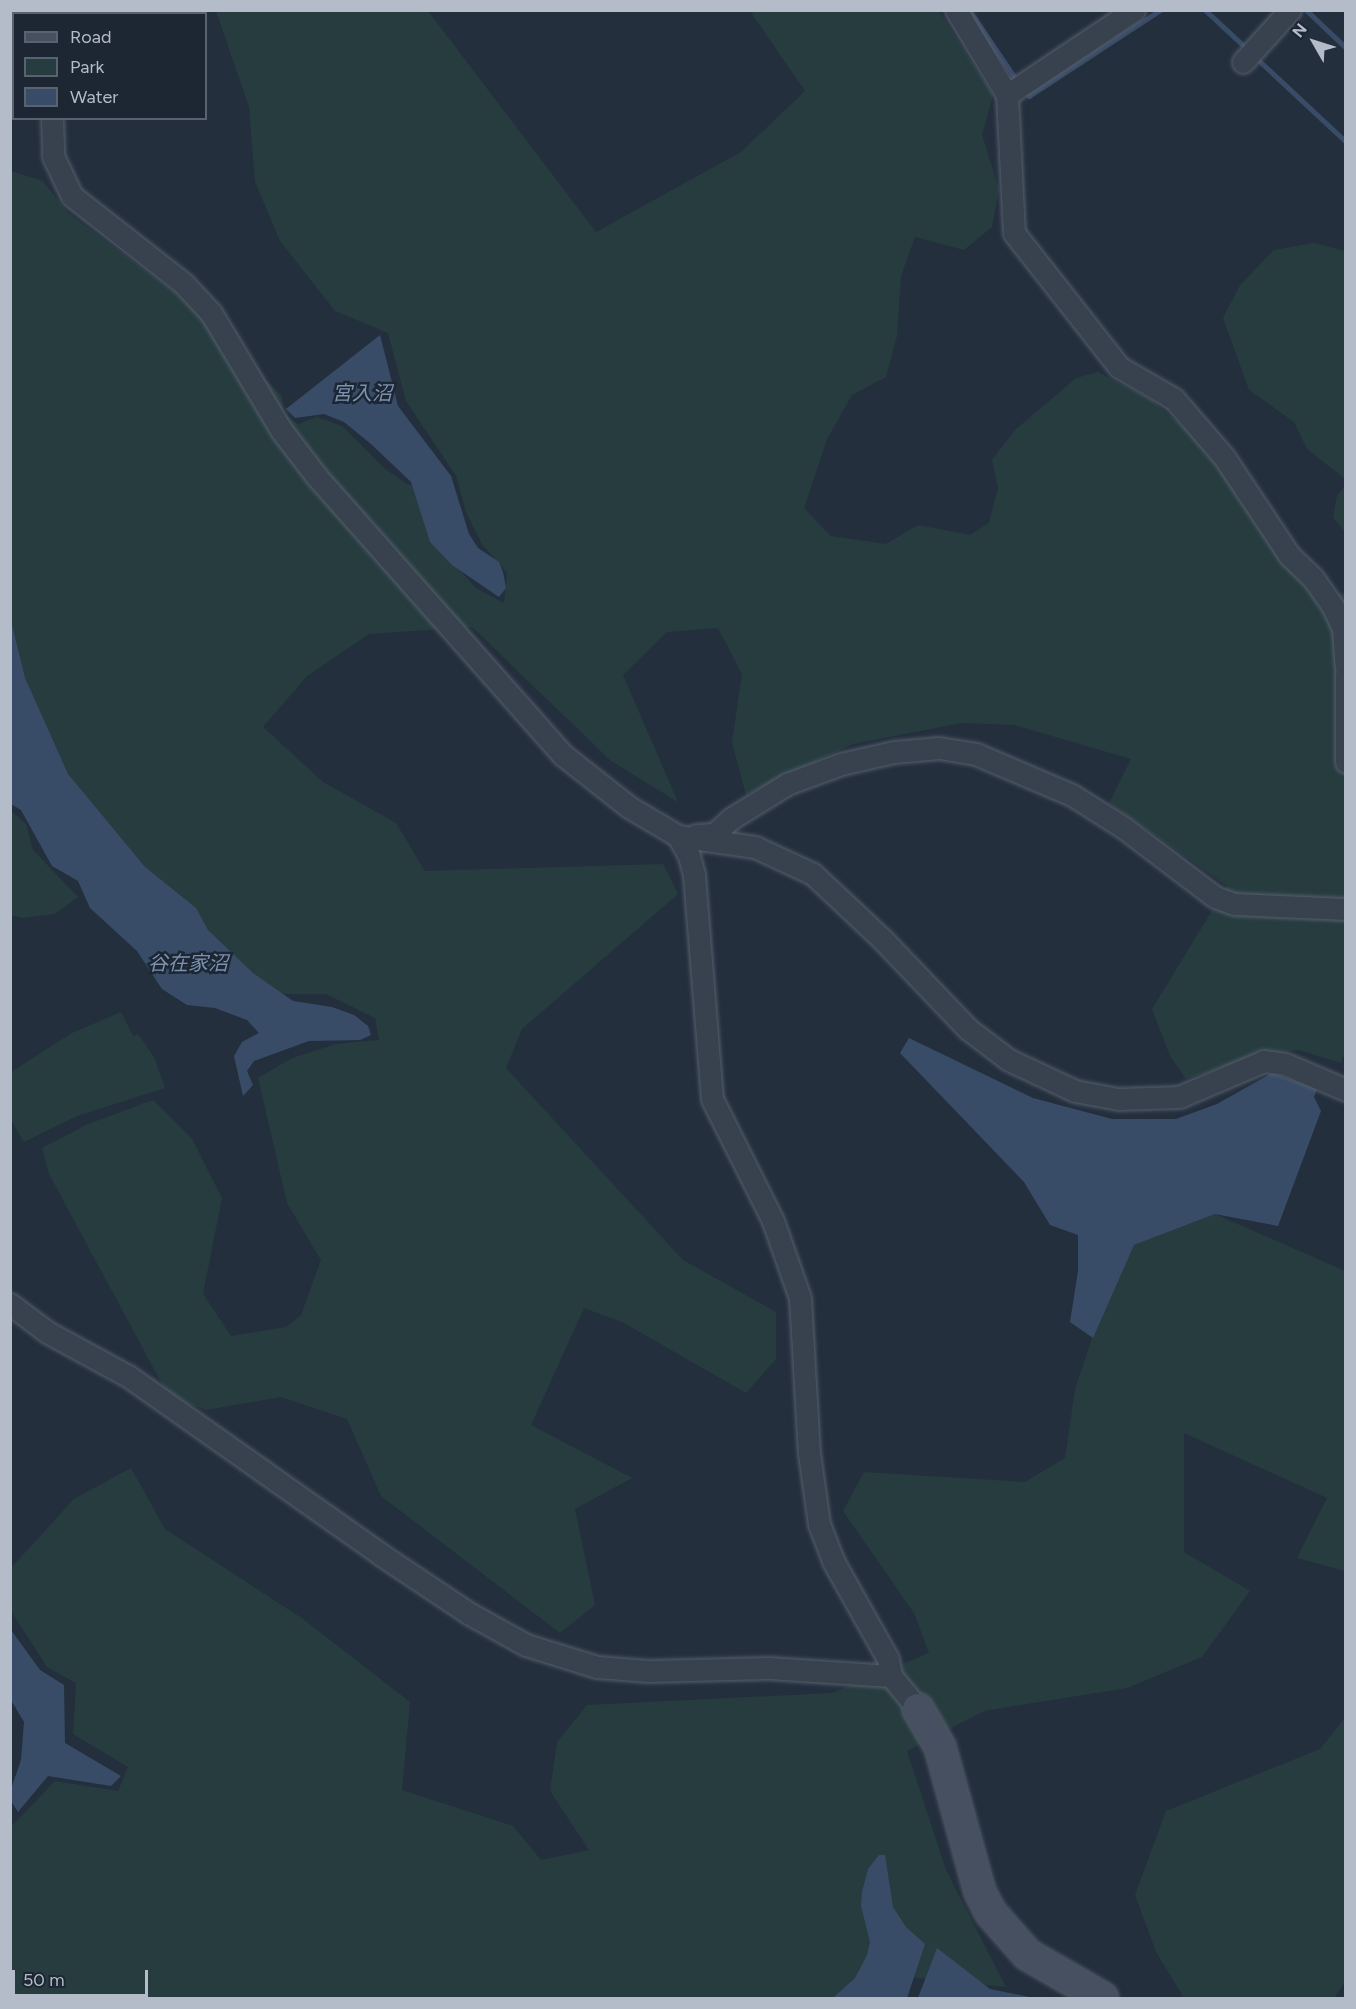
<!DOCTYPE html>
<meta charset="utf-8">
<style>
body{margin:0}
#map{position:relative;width:1356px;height:2009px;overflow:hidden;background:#242f3e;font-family:Figtree,"Noto Sans JP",sans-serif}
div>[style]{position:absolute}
.green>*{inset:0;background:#263c3f}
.water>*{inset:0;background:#394c67}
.stream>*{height:5px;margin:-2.5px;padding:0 2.5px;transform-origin:2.5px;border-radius:2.5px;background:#394c67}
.roads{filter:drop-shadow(0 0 2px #565f6c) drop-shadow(0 0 2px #565f6c)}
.street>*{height:21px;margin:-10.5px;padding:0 10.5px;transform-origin:10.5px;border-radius:10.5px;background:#38414e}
.secondary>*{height:30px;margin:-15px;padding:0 15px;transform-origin:15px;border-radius:15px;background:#465061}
span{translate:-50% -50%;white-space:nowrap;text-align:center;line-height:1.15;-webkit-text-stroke:5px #1d2633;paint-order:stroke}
.water-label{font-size:20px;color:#7c92b1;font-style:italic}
.frame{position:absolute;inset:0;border:12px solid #b4bcc9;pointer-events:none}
.legend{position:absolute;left:12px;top:12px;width:195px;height:108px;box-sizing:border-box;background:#1d2633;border:2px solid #59626f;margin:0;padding:8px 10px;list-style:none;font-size:18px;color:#b4bcc9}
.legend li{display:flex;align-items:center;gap:12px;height:30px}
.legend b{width:30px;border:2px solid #59626f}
.north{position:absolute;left:1284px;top:12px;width:60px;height:60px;-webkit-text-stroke:4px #1d2633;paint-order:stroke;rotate:309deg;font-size:16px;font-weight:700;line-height:24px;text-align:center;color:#b4bcc9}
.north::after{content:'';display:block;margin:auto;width:21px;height:27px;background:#b4bcc9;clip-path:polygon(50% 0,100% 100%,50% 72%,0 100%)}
.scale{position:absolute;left:12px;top:1970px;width:136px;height:27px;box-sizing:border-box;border:3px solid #b4bcc9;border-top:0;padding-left:8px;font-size:18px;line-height:21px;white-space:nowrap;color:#b4bcc9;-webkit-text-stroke:4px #1d2633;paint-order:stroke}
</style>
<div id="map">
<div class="green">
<i style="clip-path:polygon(216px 11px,428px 11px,596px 232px,741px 152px,805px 91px,750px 11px,939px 11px,993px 95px,982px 135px,999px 189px,992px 227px,964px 250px,915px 237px,901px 276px,897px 336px,886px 377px,852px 395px,827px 439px,804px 508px,831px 536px,886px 544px,918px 525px,970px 535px,989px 523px,998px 488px,992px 460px,1015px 430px,1076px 378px,1098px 372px,1150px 399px,1204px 444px,1271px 544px,1318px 603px,1345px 592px,1346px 1049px,1341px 1063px,1298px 1050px,1255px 1057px,1186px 1079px,1170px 1056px,1152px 1009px,1227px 886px,1109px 803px,1131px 759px,1014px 725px,962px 723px,853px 744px,746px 795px,732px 742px,742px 674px,718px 628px,667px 632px,623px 675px,678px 802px,611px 761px,472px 627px,369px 634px,307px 676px,263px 727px,323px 782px,396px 823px,425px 871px,663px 864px,678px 894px,522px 1029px,506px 1068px,683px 1260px,776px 1312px,776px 1359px,746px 1393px,624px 1323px,584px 1308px,531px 1425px,632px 1478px,575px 1509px,595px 1605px,560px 1633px,381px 1496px,347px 1419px,281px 1397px,206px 1410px,169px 1397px,49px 1174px,42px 1148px,88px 1124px,153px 1100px,192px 1139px,222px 1198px,203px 1294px,231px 1336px,286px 1327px,301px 1315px,321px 1260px,287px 1203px,258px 1078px,292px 1058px,336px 1044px,379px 1040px,375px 1018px,326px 994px,280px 994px,245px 973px,87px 822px,10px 666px,10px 171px,43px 181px,68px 213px,184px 299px,282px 396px,283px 413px,298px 424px,317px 417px,342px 426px,384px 468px,407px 484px,430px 490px,453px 563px,476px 588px,504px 603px,507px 573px,482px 544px,466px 512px,456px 476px,406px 401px,388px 333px,335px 311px,280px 241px,255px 182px,249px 107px)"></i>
<i style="clip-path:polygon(1314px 243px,1345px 251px,1345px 479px,1307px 449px,1294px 422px,1249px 390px,1223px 318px,1240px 285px,1274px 250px)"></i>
<i style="clip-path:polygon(1345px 486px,1345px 532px,1333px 518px,1337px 495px)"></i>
<i style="clip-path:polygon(11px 811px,26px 824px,33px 850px,78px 897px,55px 914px,22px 918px,11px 915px)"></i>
<i style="clip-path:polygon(121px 1012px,133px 1036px,138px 1034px,154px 1057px,165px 1088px,77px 1116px,24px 1142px,11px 1120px,11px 1072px,72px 1033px)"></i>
<i style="clip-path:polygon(1215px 1214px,1345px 1271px,1345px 1571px,1297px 1558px,1327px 1498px,1184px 1433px,1184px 1552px,1250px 1591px,1202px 1657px,1127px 1688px,984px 1711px,907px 1751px,946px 1870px,1006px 1987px,892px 1975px,900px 1998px,11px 1998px,10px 1822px,13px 1825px,55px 1781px,118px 1791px,128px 1767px,73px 1734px,76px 1683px,47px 1667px,11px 1611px,10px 1569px,74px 1499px,131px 1468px,165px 1529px,303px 1619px,410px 1702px,402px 1790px,513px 1826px,541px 1860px,589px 1850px,550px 1791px,557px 1742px,587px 1705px,832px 1693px,929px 1653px,914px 1613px,843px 1511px,864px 1472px,1025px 1482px,1065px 1458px,1075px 1389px,1101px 1312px,1134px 1245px)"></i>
<i style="clip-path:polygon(1345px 1718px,1345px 1982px,1334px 1998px,1184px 1998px,1156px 1952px,1135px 1895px,1166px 1811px,1320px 1749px)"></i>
</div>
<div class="water">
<i style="clip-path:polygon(380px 335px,398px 406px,451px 476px,469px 534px,478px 548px,499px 562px,503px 572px,506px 588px,499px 597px,452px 565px,430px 542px,411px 482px,371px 444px,344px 422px,324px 414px,295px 418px,286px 409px)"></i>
<i style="clip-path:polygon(12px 625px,25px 678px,68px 774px,145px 867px,196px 908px,208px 930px,253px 973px,293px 1001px,332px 1007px,354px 1015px,368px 1026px,371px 1035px,360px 1040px,309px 1041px,254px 1061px,247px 1071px,253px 1085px,243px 1096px,234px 1056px,242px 1042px,259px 1033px,247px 1020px,215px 1008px,187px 1005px,162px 989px,137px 951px,90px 908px,78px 881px,52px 866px,21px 810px,11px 804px)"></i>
<i style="clip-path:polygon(909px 1038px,1033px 1098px,1112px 1119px,1176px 1119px,1217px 1104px,1272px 1073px,1317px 1089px,1314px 1097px,1321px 1111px,1278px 1226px,1215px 1214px,1134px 1245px,1093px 1338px,1070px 1322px,1078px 1271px,1078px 1235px,1050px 1225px,1024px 1182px,900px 1053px)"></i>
<i style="clip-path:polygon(11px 1630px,40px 1670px,64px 1685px,65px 1743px,121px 1776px,111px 1786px,48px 1776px,18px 1812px,11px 1801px,11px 1789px,21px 1760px,24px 1722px,11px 1700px)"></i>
<i style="clip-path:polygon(879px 1855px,885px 1855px,893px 1907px,906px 1927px,925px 1944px,907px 1998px,833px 1998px,855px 1978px,867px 1955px,870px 1942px,861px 1906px,862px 1892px,868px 1869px)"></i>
<i style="clip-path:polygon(937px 1948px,990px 1989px,1034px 1998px,918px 1998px)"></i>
</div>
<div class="stream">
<i style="left:969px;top:10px;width:86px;rotate:55.9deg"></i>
<i style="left:1205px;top:10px;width:59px;rotate:42.9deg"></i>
<i style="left:1306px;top:10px;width:55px;rotate:43.5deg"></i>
<i style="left:1255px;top:57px;width:125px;rotate:43deg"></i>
<i style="left:1023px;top:88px;width:10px;rotate:53deg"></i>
<i style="left:1029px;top:96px;width:157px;rotate:-33.3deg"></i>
</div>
<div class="roads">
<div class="street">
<i style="left:42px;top:10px;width:4px;rotate:90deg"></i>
<i style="left:956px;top:10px;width:99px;rotate:59deg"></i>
<i style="left:1007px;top:95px;width:138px;rotate:87.1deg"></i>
<i style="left:1014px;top:233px;width:170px;rotate:51.9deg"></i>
<i style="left:1119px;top:367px;width:64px;rotate:30.2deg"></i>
<i style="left:1174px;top:399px;width:77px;rotate:49.2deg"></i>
<i style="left:1224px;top:457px;width:118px;rotate:56.4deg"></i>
<i style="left:1289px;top:555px;width:33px;rotate:44deg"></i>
<i style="left:1313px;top:578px;width:35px;rotate:55deg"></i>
<i style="left:1333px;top:607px;width:23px;rotate:65deg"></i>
<i style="left:1343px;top:628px;width:39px;rotate:86deg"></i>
<i style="left:1243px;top:62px;width:70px;rotate:-47.9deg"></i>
<i style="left:1007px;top:95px;width:153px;rotate:-33.8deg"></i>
<i style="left:52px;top:118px;width:38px;rotate:88deg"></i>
<i style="left:53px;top:156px;width:44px;rotate:64.6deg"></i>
<i style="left:72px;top:196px;width:141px;rotate:38.1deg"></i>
<i style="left:183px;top:283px;width:41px;rotate:47deg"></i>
<i style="left:211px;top:313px;width:136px;rotate:59.1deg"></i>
<i style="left:281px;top:430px;width:59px;rotate:52.5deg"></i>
<i style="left:317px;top:477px;width:371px;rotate:48.5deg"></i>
<i style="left:563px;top:755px;width:84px;rotate:38.2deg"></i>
<i style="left:629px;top:807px;width:57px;rotate:30.6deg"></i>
<i style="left:678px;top:836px;width:23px;rotate:61deg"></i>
<i style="left:689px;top:856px;width:20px;rotate:75deg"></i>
<i style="left:694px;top:875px;width:225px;rotate:85.4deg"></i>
<i style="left:712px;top:1099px;width:136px;rotate:63.4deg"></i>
<i style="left:773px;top:1221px;width:82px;rotate:70.7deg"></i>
<i style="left:800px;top:1298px;width:155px;rotate:86.7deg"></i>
<i style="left:809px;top:1453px;width:72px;rotate:82deg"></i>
<i style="left:819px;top:1524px;width:40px;rotate:69deg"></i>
<i style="left:833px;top:1561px;width:112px;rotate:60.7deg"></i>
<i style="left:888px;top:1659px;width:17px;rotate:80deg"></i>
<i style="left:891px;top:1676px;width:43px;rotate:50.7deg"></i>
<i style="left:1346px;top:674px;width:88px;rotate:90deg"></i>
<i style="left:696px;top:835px;width:18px;rotate:-3deg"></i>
<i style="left:714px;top:834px;width:24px;rotate:-42deg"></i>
<i style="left:732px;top:818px;width:65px;rotate:-31.7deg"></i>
<i style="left:787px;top:784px;width:58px;rotate:-20.3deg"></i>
<i style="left:841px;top:764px;width:54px;rotate:-12.8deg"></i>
<i style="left:894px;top:752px;width:45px;rotate:-5.1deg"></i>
<i style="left:939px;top:748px;width:37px;rotate:9deg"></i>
<i style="left:976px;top:754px;width:104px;rotate:23.1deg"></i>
<i style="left:1072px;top:795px;width:62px;rotate:32.4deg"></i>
<i style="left:1124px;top:828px;width:114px;rotate:37.2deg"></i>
<i style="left:1215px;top:897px;width:20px;rotate:20deg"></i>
<i style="left:1234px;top:904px;width:112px;rotate:2.6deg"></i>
<i style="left:678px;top:836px;width:78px;rotate:8.1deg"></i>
<i style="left:755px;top:847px;width:64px;rotate:25deg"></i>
<i style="left:813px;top:874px;width:98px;rotate:43.3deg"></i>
<i style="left:884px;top:941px;width:122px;rotate:46.3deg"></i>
<i style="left:968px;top:1029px;width:51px;rotate:37.1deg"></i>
<i style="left:1009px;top:1060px;width:73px;rotate:25.2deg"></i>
<i style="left:1075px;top:1091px;width:44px;rotate:10.5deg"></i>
<i style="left:1118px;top:1099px;width:61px;rotate:-1.9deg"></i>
<i style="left:1179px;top:1097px;width:92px;rotate:-23deg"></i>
<i style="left:1264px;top:1061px;width:21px;rotate:8deg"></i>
<i style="left:1285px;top:1064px;width:66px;rotate:23.1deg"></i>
<i style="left:10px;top:1304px;width:46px;rotate:37.1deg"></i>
<i style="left:47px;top:1332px;width:92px;rotate:28.5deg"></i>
<i style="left:128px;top:1376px;width:309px;rotate:35.2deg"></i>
<i style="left:380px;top:1554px;width:108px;rotate:33.7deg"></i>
<i style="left:470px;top:1614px;width:64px;rotate:29deg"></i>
<i style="left:526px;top:1645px;width:74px;rotate:17.2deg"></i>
<i style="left:597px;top:1667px;width:51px;rotate:4.5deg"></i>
<i style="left:648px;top:1671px;width:121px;rotate:-1.4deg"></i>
<i style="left:769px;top:1668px;width:122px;rotate:3.8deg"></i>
</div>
<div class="secondary">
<i style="left:918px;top:1709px;width:44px;rotate:59.9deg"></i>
<i style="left:940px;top:1747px;width:150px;rotate:74.6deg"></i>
<i style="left:980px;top:1892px;width:22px;rotate:63deg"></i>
<i style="left:990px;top:1912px;width:57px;rotate:48.5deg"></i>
<i style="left:1028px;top:1955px;width:86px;rotate:29.8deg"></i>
</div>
</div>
<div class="water-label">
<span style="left:362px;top:393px">宮入沼</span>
<span style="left:188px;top:963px">谷在家沼</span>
</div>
<div class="frame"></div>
<ul class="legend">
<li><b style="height:8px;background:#465061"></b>Road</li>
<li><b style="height:16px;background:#263c3f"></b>Park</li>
<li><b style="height:16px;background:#394c67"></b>Water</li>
</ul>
<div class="north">N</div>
<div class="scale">50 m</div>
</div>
